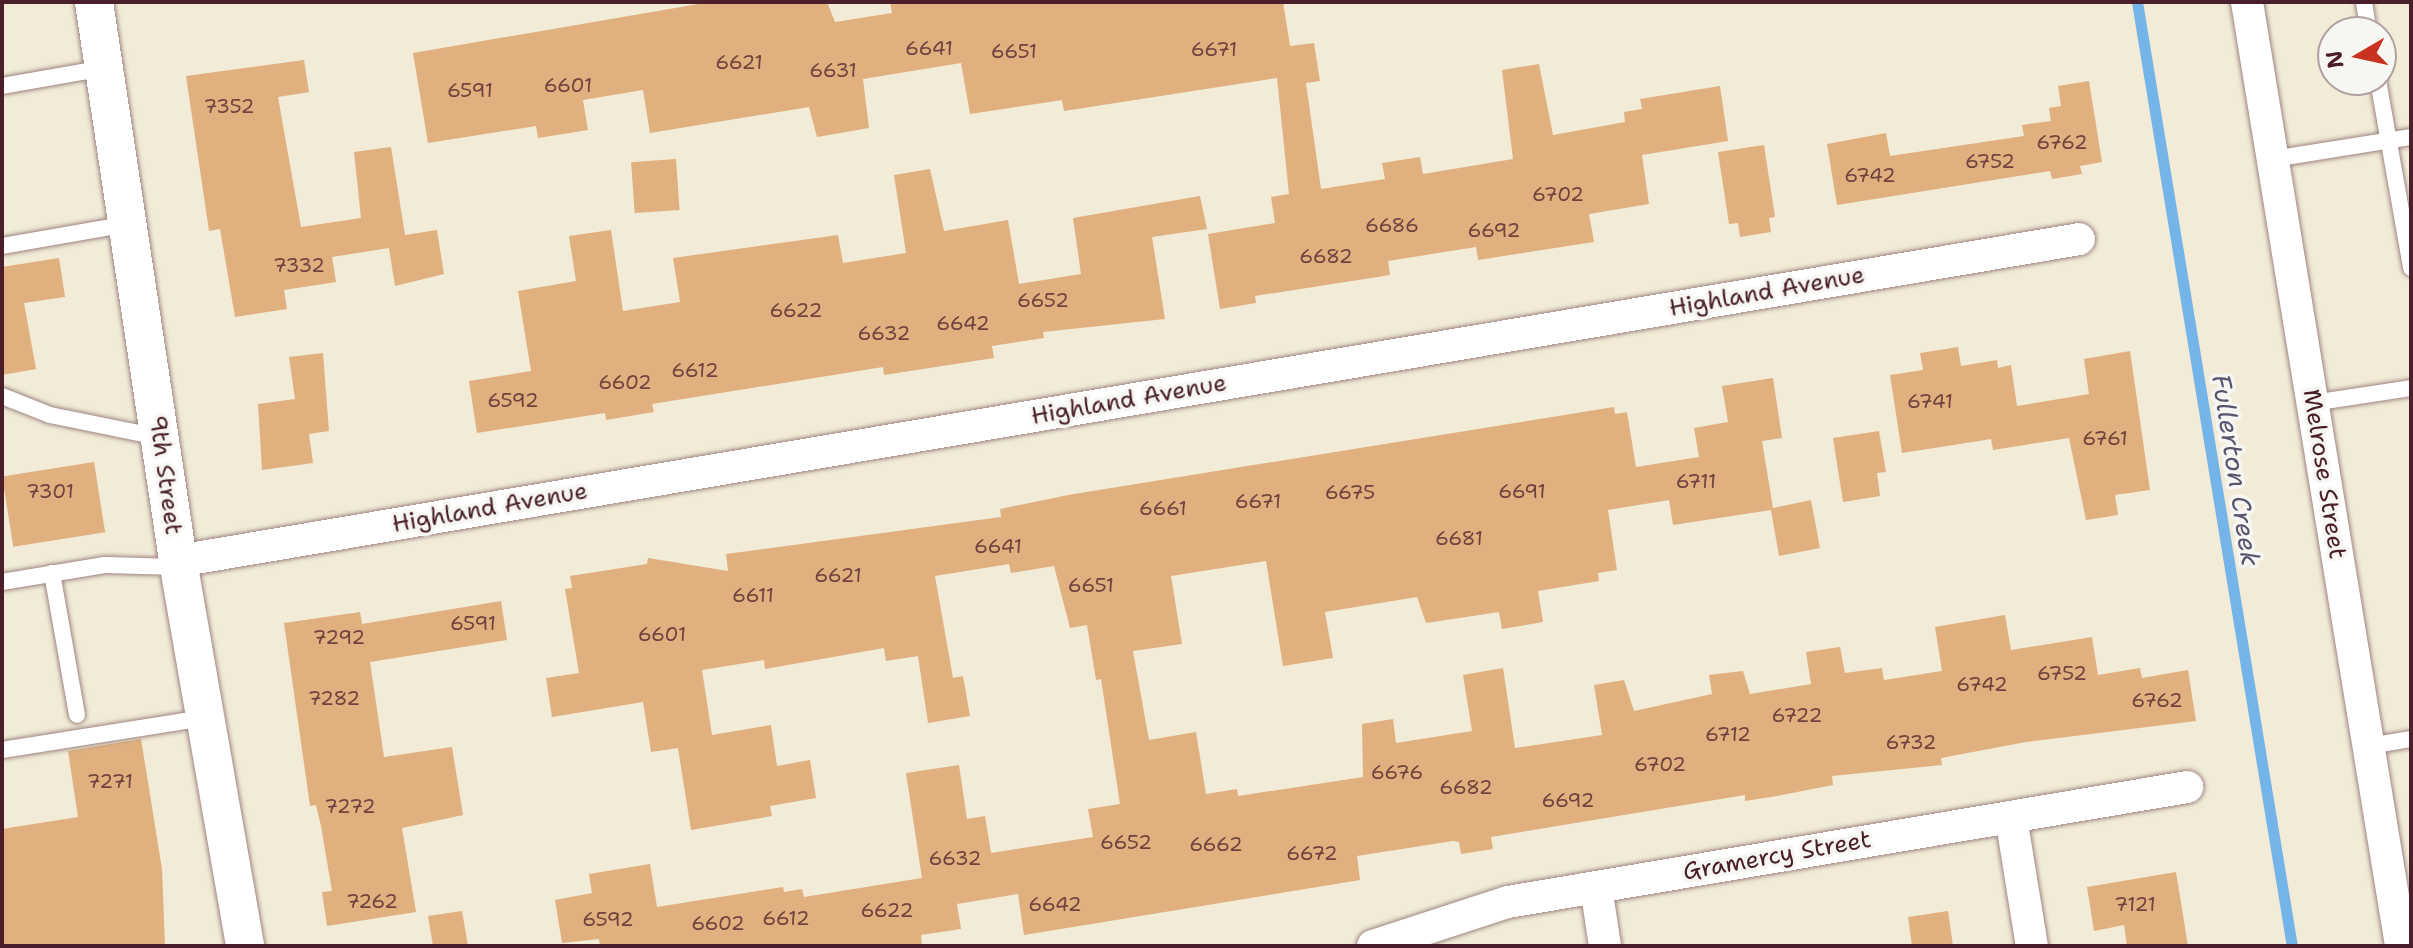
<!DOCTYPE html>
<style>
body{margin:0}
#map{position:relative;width:2413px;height:948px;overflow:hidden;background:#f1ebd8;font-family:"Shantell Sans",sans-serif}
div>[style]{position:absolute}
.stream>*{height:11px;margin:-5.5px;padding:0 5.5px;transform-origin:5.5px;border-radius:5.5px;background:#74b4e8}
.building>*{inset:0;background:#e0b07e;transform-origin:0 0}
.roads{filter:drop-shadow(0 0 2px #9e8582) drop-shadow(0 0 2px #9e8582)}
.service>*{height:16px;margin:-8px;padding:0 8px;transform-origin:8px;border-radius:8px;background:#fff}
.minor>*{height:32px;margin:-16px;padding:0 16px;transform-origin:16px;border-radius:16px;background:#fff}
.tertiary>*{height:38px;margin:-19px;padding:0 19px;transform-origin:19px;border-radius:19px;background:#fff}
span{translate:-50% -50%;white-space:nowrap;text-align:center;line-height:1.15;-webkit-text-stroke:7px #f6f6f2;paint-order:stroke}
.number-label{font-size:20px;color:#704340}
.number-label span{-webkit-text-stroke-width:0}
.street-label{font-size:24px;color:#4a1f2b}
.water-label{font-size:26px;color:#59536d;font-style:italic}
.frame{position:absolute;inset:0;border:4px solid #4a1f2b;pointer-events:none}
.north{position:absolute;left:2317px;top:16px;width:80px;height:80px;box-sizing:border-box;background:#f6f6f2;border:2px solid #b1a0a2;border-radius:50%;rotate:261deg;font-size:22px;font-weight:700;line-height:32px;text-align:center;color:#4a1f2b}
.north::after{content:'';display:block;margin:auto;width:28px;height:36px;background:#c8321e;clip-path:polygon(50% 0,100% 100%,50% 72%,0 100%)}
</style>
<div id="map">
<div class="stream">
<i style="left:2137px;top:2px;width:957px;rotate:80.68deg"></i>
</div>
<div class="building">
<i style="clip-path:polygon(710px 2px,827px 2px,835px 22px,892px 13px,890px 2px,1283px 2px,1290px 46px,1314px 43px,1320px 81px,1306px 83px,1321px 189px,1385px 179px,1382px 163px,1420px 157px,1423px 174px,1513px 159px,1502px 70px,1539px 64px,1553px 135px,1625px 122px,1624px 112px,1642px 109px,1640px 99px,1720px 86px,1728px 141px,1642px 155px,1649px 204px,1589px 214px,1594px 242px,1478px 260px,1476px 247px,1388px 261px,1390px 275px,1255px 296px,1256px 303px,1220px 309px,1208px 234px,1275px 223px,1271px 197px,1289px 194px,1277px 78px,1064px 111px,1062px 100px,970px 114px,961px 63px,863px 79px,869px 128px,817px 137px,809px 107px,650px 133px,643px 90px,583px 100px,588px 130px,538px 138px,536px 126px,428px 143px,413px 53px)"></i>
<i style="clip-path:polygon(304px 60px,309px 92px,278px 97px,301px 227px,361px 218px,354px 152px,391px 147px,405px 235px,437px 230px,444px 274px,395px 286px,389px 248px,332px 257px,336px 282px,284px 290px,287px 309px,235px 317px,220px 229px,209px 231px,186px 76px)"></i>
<i style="clip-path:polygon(2089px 81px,2102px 162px,2080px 166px,2082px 174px,2052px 179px,2050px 171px,1837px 205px,1827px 144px,1886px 133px,1890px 156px,2024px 136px,2022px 125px,2051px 121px,2049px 108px,2061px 106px,2058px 86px)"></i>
<i style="clip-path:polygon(1764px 145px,1775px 217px,1769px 218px,1771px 232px,1740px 237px,1738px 223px,1729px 224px,1718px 152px)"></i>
<i style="left:676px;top:159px;width:51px;height:45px;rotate:86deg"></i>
<i style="clip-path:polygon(930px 169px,944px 231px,1008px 220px,1019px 284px,1081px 274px,1073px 218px,1200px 196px,1207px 229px,1152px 237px,1165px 319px,1043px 332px,1044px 338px,992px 346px,994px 358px,884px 375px,883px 367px,652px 404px,654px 412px,606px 420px,605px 413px,477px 433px,469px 381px,531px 371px,518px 291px,576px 281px,569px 236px,611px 230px,623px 311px,680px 302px,673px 258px,838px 235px,843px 263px,906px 253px,894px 175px)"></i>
<i style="clip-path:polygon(59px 258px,65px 297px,24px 303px,36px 369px,2px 375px,2px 267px)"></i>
<i style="clip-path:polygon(1958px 347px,1961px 366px,1997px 360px,1998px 368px,2011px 365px,2017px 406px,2089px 394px,2084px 359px,2130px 351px,2150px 490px,2115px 495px,2118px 515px,2086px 520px,2069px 438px,1993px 450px,1991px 439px,1985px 440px,1902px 453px,1890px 375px,1923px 370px,1920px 353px)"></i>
<i style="clip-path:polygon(323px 353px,329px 431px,309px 434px,313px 463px,262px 470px,258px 404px,295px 399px,289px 357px)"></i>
<i style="clip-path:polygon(1773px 378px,1782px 438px,1762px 441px,1773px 508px,1811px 500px,1820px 548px,1779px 556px,1771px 510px,1673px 525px,1669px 500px,1608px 510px,1617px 570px,1598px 573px,1599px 581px,1538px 591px,1543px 622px,1502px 629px,1499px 612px,1426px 623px,1417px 597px,1325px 612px,1333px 658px,1283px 666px,1266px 561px,1171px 576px,1182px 644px,1133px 651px,1149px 740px,1196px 732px,1206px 794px,1237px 789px,1238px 796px,1363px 777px,1362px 724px,1393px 719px,1396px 743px,1472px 731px,1463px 675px,1503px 668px,1515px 748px,1602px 735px,1594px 685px,1624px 680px,1634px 711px,1712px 694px,1709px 675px,1743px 671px,1750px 694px,1811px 684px,1806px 652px,1840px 647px,1845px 673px,1882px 668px,1884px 680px,1942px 671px,1935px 627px,2005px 615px,2011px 650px,2092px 637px,2098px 675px,2140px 668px,2142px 678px,2188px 670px,2196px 721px,2026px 742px,1941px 758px,1942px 765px,1832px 776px,1833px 785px,1777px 796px,1745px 801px,1745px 795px,1491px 837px,1493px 849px,1461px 854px,1459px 842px,1453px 841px,1357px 856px,1360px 880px,1024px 935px,1018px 894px,957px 904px,961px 929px,921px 935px,922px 946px,600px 946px,599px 939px,562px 943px,555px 900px,592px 893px,589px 874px,650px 864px,657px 907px,783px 887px,784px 892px,802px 889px,804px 897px,922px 878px,906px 773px,959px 765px,967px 819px,985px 816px,991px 853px,1093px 837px,1088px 809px,1120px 804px,1101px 679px,1096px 680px,1087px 625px,1070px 628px,1054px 566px,1011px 573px,1009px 564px,935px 576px,953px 678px,963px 676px,970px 716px,928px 723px,918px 656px,886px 661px,884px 648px,765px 669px,764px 660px,702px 670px,712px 735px,771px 725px,777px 766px,810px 760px,816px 798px,770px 806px,772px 816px,691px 830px,678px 748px,651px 752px,643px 702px,552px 717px,546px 678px,579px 673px,565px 589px,572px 588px,570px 576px,647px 564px,648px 558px,728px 571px,726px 554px,1001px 517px,1000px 509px,1068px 495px,1614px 407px,1615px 414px,1627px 412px,1636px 467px,1699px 457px,1694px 428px,1728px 422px,1722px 386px)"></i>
<i style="clip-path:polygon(1879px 431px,1886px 472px,1877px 473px,1880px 496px,1843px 502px,1833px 438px)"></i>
<i style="left:94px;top:462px;width:71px;height:93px;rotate:81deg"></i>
<i style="clip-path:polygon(501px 601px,507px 640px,370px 662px,384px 757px,452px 747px,463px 815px,402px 828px,416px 912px,327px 926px,322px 892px,332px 891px,321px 826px,316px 805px,310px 806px,284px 623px,360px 612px,362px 624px)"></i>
<i style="clip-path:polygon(141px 739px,162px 869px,165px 946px,2px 946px,2px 829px,78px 817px,68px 751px)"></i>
<i style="clip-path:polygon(2176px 872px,2188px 946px,2127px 946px,2124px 925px,2094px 931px,2087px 887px)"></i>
<i style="clip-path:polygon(462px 911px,468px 946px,433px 946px,428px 916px)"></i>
<i style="clip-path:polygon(1948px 911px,1953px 946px,1912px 946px,1908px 917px)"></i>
</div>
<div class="roads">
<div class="service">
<i style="left:2364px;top:2px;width:30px;rotate:81deg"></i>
<i style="left:2378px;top:80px;width:191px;rotate:80deg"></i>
<i style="left:2px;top:86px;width:104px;rotate:-10deg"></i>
<i style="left:2273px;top:159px;width:140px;rotate:-9.1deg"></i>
<i style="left:2px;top:246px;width:128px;rotate:-9.9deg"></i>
<i style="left:2px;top:396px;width:52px;rotate:21.6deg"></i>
<i style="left:50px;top:415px;width:110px;rotate:11.5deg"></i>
<i style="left:2313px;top:403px;width:99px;rotate:-8.7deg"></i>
<i style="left:52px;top:573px;width:144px;rotate:80deg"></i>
<i style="left:2px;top:582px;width:104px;rotate:-9.4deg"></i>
<i style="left:105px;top:565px;width:74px;rotate:1.5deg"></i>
<i style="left:2369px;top:746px;width:43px;rotate:-9.5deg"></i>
<i style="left:2px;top:750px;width:206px;rotate:-9deg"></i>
</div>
<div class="minor">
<i style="left:2247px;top:2px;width:956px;rotate:80.73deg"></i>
<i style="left:178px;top:561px;width:1928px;rotate:-9.61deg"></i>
<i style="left:2011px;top:817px;width:131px;rotate:80.8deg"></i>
<i style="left:1596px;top:887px;width:60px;rotate:81.3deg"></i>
<i style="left:1373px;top:946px;width:142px;rotate:-18.1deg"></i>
<i style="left:1508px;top:902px;width:689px;rotate:-9.61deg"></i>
</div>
<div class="tertiary">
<i style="left:94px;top:2px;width:571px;rotate:81.44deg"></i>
<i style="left:179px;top:567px;width:385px;rotate:80.1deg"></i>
</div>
</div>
<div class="number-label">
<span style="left:929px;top:48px">6641</span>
<span style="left:1214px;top:49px">6671</span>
<span style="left:1014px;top:51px">6651</span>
<span style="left:739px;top:62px">6621</span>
<span style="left:833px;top:70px">6631</span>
<span style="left:568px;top:85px">6601</span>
<span style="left:470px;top:90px">6591</span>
<span style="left:229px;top:106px">7352</span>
<span style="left:2062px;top:142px">6762</span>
<span style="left:1990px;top:161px">6752</span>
<span style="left:1870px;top:175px">6742</span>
<span style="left:1558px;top:194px">6702</span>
<span style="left:1392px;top:225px">6686</span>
<span style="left:1494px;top:230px">6692</span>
<span style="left:1326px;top:256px">6682</span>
<span style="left:299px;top:265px">7332</span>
<span style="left:1043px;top:300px">6652</span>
<span style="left:796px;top:310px">6622</span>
<span style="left:963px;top:323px">6642</span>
<span style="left:884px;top:333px">6632</span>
<span style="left:695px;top:370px">6612</span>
<span style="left:625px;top:382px">6602</span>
<span style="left:513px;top:400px">6592</span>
<span style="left:1930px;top:401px">6741</span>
<span style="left:2105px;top:438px">6761</span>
<span style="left:1696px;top:481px">6711</span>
<span style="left:50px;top:491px">7301</span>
<span style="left:1522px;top:491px">6691</span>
<span style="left:1350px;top:492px">6675</span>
<span style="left:1258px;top:501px">6671</span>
<span style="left:1163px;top:508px">6661</span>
<span style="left:1459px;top:538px">6681</span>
<span style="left:998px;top:546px">6641</span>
<span style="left:838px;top:575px">6621</span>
<span style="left:1091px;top:585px">6651</span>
<span style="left:753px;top:595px">6611</span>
<span style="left:473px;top:623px">6591</span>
<span style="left:662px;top:634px">6601</span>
<span style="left:339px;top:637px">7292</span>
<span style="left:2062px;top:673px">6752</span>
<span style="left:1982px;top:684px">6742</span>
<span style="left:334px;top:698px">7282</span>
<span style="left:2157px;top:700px">6762</span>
<span style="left:1797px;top:715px">6722</span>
<span style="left:1728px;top:734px">6712</span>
<span style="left:1911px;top:742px">6732</span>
<span style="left:1660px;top:764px">6702</span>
<span style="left:1397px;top:772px">6676</span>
<span style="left:110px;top:781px">7271</span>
<span style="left:1466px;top:787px">6682</span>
<span style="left:1568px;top:800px">6692</span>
<span style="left:350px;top:806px">7272</span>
<span style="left:1126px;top:842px">6652</span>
<span style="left:1216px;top:844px">6662</span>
<span style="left:1312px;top:853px">6672</span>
<span style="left:955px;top:858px">6632</span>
<span style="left:372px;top:901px">7262</span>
<span style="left:1055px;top:904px">6642</span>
<span style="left:2135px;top:904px">7121</span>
<span style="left:887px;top:910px">6622</span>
<span style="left:786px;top:918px">6612</span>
<span style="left:608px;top:919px">6592</span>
<span style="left:718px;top:923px">6602</span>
</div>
<div class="street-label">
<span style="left:1767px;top:292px;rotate:-10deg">Highland Avenue</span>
<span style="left:1129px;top:400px;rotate:-10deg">Highland Avenue</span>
<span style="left:2324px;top:474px;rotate:81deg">Melrose Street</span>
<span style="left:165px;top:475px;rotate:82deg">9th Street</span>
<span style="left:490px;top:508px;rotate:-10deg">Highland Avenue</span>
<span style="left:1777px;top:856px;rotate:-10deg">Gramercy Street</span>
</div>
<div class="water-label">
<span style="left:2236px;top:470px;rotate:81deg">Fullerton Creek</span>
</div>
<div class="frame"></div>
<div class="north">N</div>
</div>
